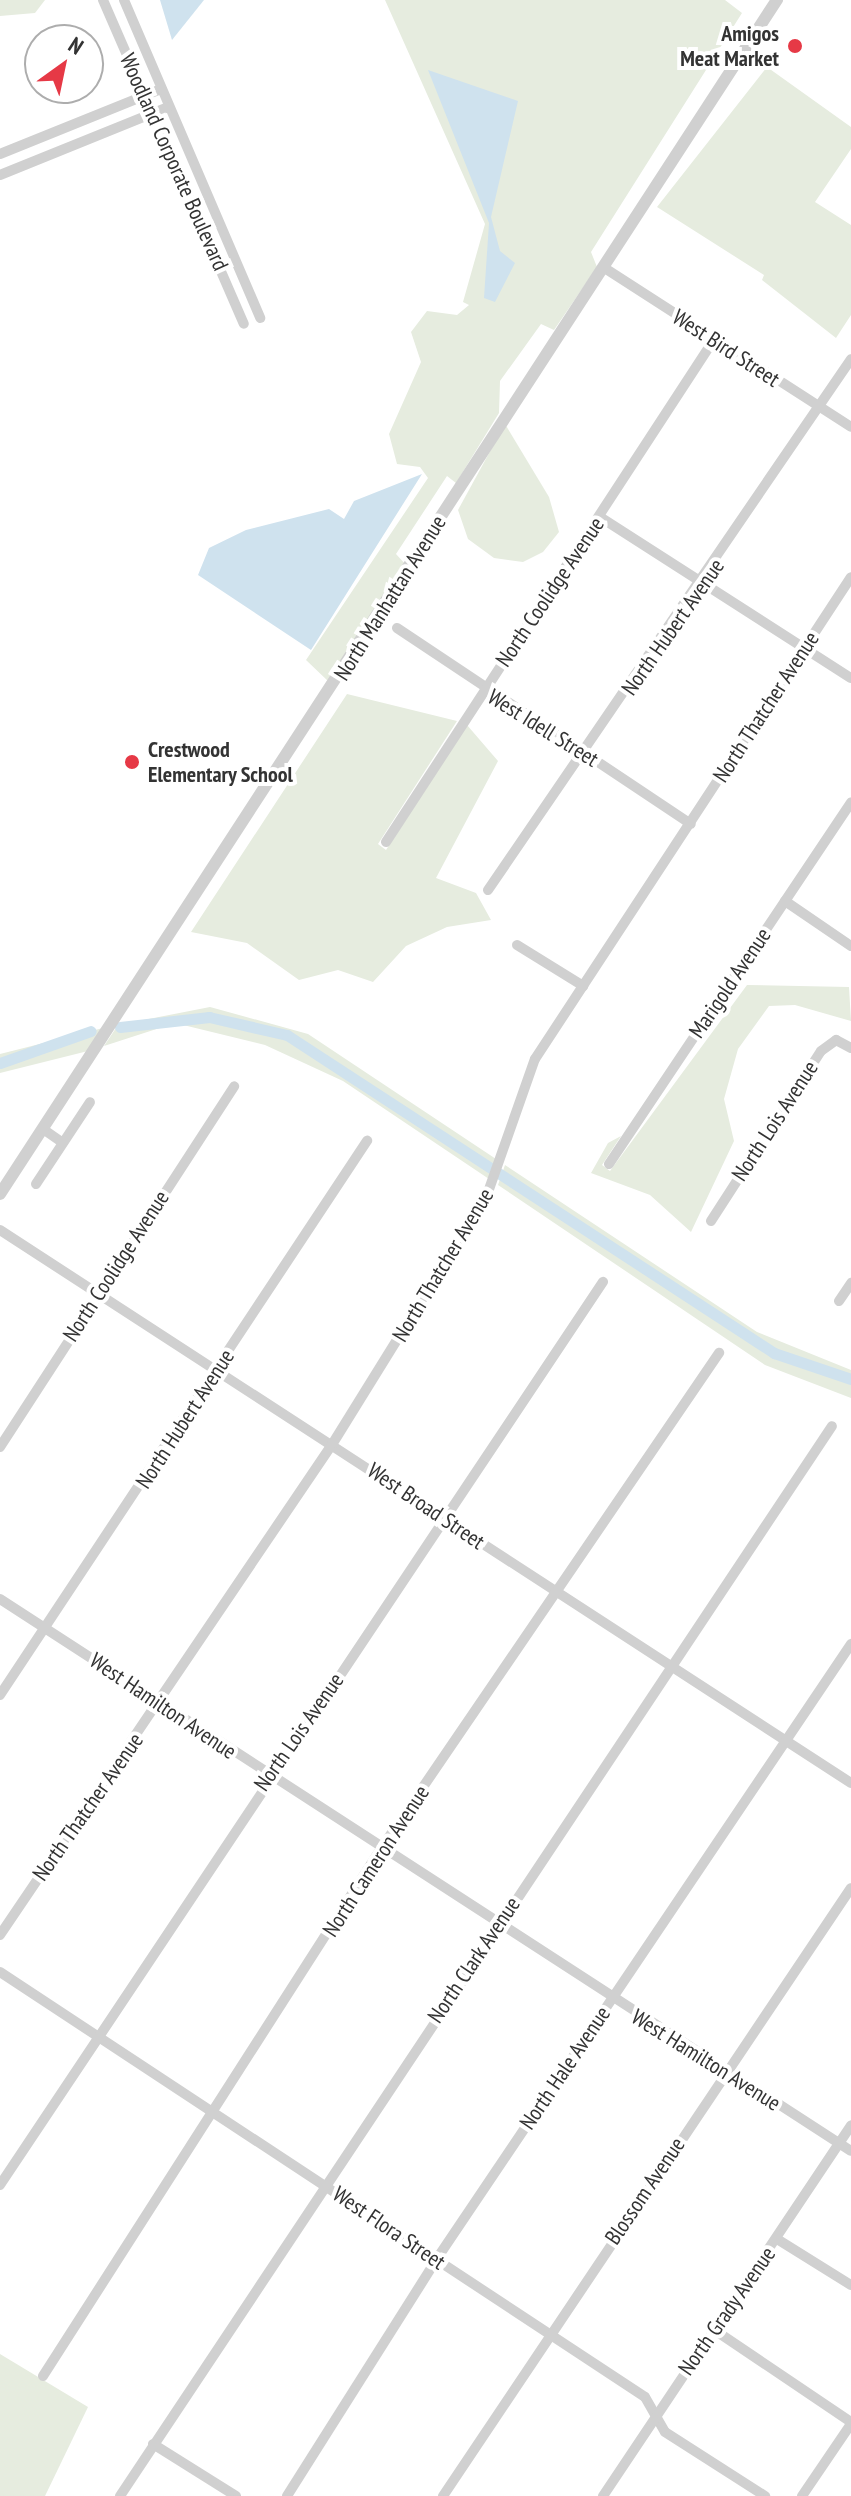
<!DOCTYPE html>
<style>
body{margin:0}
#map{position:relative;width:851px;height:2496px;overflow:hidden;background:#fff;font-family:"PT Sans Narrow",sans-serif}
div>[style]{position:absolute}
.green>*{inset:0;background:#e6ecdf}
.water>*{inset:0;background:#cfe2ee}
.canal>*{height:11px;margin:-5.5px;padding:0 5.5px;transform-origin:5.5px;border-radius:5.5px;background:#cfe2ee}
.minor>*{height:10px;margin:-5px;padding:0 5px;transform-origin:5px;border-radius:5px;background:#d0d0d0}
.tertiary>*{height:12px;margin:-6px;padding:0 6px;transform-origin:6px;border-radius:6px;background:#d0d0d0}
.dots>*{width:22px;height:22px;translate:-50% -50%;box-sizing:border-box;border:4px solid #fff;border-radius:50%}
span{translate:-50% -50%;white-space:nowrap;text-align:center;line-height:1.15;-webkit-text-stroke:8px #fff;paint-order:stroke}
.poi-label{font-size:22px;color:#333;font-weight:700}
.right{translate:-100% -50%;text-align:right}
.left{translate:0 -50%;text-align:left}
.street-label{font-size:22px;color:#333}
.north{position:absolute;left:24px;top:24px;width:80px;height:80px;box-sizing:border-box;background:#fff;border:2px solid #adadad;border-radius:50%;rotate:33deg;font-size:22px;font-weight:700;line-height:32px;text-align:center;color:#333}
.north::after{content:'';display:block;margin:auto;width:28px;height:36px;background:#e63946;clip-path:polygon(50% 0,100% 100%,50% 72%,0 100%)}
</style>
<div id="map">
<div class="green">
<i style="clip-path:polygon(0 0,45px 0,35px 13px,0 16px)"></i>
<i style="clip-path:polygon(385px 0,725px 0,742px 13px,591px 252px,597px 267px,554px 330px,541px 324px,500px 381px,499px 413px,456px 483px,447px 476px,396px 554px,406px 565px,329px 682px,306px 660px,428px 478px,420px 467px,397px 464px,389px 434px,421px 362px,411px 332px,427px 311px,457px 315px,469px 305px,463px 302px,485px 224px)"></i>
<i style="clip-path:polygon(767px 67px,851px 127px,851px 149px,815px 202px,851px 225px,851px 315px,836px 338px,762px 280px,764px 275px,657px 207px)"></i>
<i style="clip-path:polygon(505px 424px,549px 497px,559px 532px,543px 552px,523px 562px,494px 558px,468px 539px,458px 510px)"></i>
<i style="clip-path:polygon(347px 694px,457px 721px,378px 844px,386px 850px,467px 725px,498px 761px,436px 878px,476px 893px,491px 920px,447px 927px,406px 946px,373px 982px,338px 970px,299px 980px,247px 943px,191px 932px)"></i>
<i style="clip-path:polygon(747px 985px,849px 987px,851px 1021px,795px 1005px,769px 1006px,738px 1049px,724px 1099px,734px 1141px,691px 1232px,650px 1195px,591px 1173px,608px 1143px,621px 1136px,602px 1165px,610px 1171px)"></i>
<i style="clip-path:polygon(210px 1007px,308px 1034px,496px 1159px,489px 1179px,343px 1081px,265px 1045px,175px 1023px,104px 1046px,118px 1025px)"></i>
<i style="clip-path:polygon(103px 1028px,88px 1051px,0 1073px,0 1054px)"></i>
<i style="clip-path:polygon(505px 1165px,757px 1332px,851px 1370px,851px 1398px,765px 1365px,498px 1185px)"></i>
<i style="clip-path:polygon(0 2354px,88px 2407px,45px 2496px,0 2496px)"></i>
</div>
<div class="water">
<i style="clip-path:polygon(160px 0,204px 0,172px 40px)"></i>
<i style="clip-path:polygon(428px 70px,518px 101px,491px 217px,500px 251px,515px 263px,495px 302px,484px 298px,489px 223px)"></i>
<i style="clip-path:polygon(422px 474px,311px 650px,198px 575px,209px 548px,246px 530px,329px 509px,344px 519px,354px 501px)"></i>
</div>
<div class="canal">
<i style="left:120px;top:1027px;width:90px;rotate:-6.4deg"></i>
<i style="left:209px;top:1017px;width:80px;rotate:13deg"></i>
<i style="left:287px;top:1035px;width:582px;rotate:33.14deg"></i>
<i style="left:774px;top:1353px;width:81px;rotate:18.7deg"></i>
<i style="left:0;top:1063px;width:96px;rotate:-19.4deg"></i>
</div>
<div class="minor">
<i style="left:103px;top:0;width:353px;rotate:66.5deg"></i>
<i style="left:124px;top:0;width:346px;rotate:66.8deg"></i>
<i style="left:0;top:154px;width:174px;rotate:-22deg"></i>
<i style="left:0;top:175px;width:181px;rotate:-22deg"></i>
<i style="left:603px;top:267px;width:295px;rotate:32.8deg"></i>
<i style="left:600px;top:517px;width:298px;rotate:32.7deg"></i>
<i style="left:397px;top:628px;width:353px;rotate:33.7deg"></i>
<i style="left:386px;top:842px;width:598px;rotate:-56.87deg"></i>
<i style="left:488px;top:890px;width:643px;rotate:-55.64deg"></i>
<i style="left:785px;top:901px;width:80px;rotate:34.3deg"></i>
<i style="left:517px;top:945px;width:78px;rotate:31.8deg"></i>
<i style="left:43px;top:1129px;width:24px;rotate:35deg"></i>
<i style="left:609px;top:1164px;width:435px;rotate:-56.2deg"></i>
<i style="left:36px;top:1184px;width:98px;rotate:-56.6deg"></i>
<i style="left:711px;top:1221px;width:202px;rotate:-57.1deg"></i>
<i style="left:821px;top:1051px;width:19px;rotate:-36deg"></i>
<i style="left:836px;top:1040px;width:17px;rotate:28deg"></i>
<i style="left:0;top:1230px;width:1015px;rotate:33.02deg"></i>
<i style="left:839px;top:1301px;width:22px;rotate:-56deg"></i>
<i style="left:0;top:1447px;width:430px;rotate:-57deg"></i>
<i style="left:0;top:1599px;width:1014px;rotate:32.97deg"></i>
<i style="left:0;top:1695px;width:665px;rotate:-56.48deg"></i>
<i style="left:0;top:1935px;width:594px;rotate:-55.91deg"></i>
<i style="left:333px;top:1443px;width:292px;rotate:-58.2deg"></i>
<i style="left:487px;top:1195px;width:144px;rotate:-70.6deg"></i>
<i style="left:535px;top:1059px;width:576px;rotate:-56.75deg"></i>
<i style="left:0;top:1972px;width:772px;rotate:33.38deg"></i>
<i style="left:645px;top:2397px;width:40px;rotate:60.3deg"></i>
<i style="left:665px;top:2432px;width:119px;rotate:32.6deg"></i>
<i style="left:0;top:2185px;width:1086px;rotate:-56.27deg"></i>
<i style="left:777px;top:2239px;width:87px;rotate:31.9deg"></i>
<i style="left:713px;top:2329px;width:166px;rotate:34deg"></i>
<i style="left:43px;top:2376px;width:625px;rotate:-57.35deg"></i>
<i style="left:380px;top:1850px;width:602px;rotate:-55.7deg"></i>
<i style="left:153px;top:2444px;width:98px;rotate:32.1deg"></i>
<i style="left:120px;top:2496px;width:1285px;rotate:-56.36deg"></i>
<i style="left:287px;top:2496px;width:279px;rotate:-57.7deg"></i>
<i style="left:436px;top:2260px;width:743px;rotate:-56.03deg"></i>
<i style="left:443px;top:2496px;width:732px;rotate:-56.14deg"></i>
<i style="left:603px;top:2496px;width:446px;rotate:-56.2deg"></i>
<i style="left:802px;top:2496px;width:87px;rotate:-55.8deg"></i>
</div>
<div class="tertiary">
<i style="left:0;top:1194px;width:1425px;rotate:-56.95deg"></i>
</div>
<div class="dots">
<i style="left:795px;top:46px;background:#e63946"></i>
<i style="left:132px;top:762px;background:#e63946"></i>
</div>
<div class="poi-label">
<span class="right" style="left:779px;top:46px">Amigos<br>Meat Market</span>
<span class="left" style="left:148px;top:762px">Crestwood<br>Elementary School</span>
</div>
<div class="street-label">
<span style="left:174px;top:162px;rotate:66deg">Woodland Corporate Boulevard</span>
<span style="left:726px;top:348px;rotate:33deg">West Bird Street</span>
<span style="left:550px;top:592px;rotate:-56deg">North Coolidge Avenue</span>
<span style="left:390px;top:598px;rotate:-58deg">North Manhattan Avenue</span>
<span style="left:673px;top:627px;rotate:-55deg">North Hubert Avenue</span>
<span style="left:766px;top:707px;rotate:-57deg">North Thatcher Avenue</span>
<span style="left:543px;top:728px;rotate:32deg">West Idell Street</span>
<span style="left:730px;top:983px;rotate:-56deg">Marigold Avenue</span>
<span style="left:775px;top:1121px;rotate:-57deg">North Lois Avenue</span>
<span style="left:443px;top:1265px;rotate:-59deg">North Thatcher Avenue</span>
<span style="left:116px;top:1266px;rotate:-57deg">North Coolidge Avenue</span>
<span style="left:185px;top:1419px;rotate:-57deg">North Hubert Avenue</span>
<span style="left:426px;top:1506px;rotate:34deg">West Broad Street</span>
<span style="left:163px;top:1706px;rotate:34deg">West Hamilton Avenue</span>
<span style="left:299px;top:1732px;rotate:-55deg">North Lois Avenue</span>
<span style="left:88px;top:1807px;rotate:-55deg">North Thatcher Avenue</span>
<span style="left:376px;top:1861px;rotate:-57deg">North Cameron Avenue</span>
<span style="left:474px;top:1960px;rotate:-56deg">North Clark Avenue</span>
<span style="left:706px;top:2060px;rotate:32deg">West Hamilton Avenue</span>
<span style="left:565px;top:2068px;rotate:-56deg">North Hale Avenue</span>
<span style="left:645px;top:2191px;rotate:-56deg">Blossom Avenue</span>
<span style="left:389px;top:2228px;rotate:34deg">West Flora Street</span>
<span style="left:727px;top:2311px;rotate:-55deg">North Grady Avenue</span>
</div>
<div class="north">N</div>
</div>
